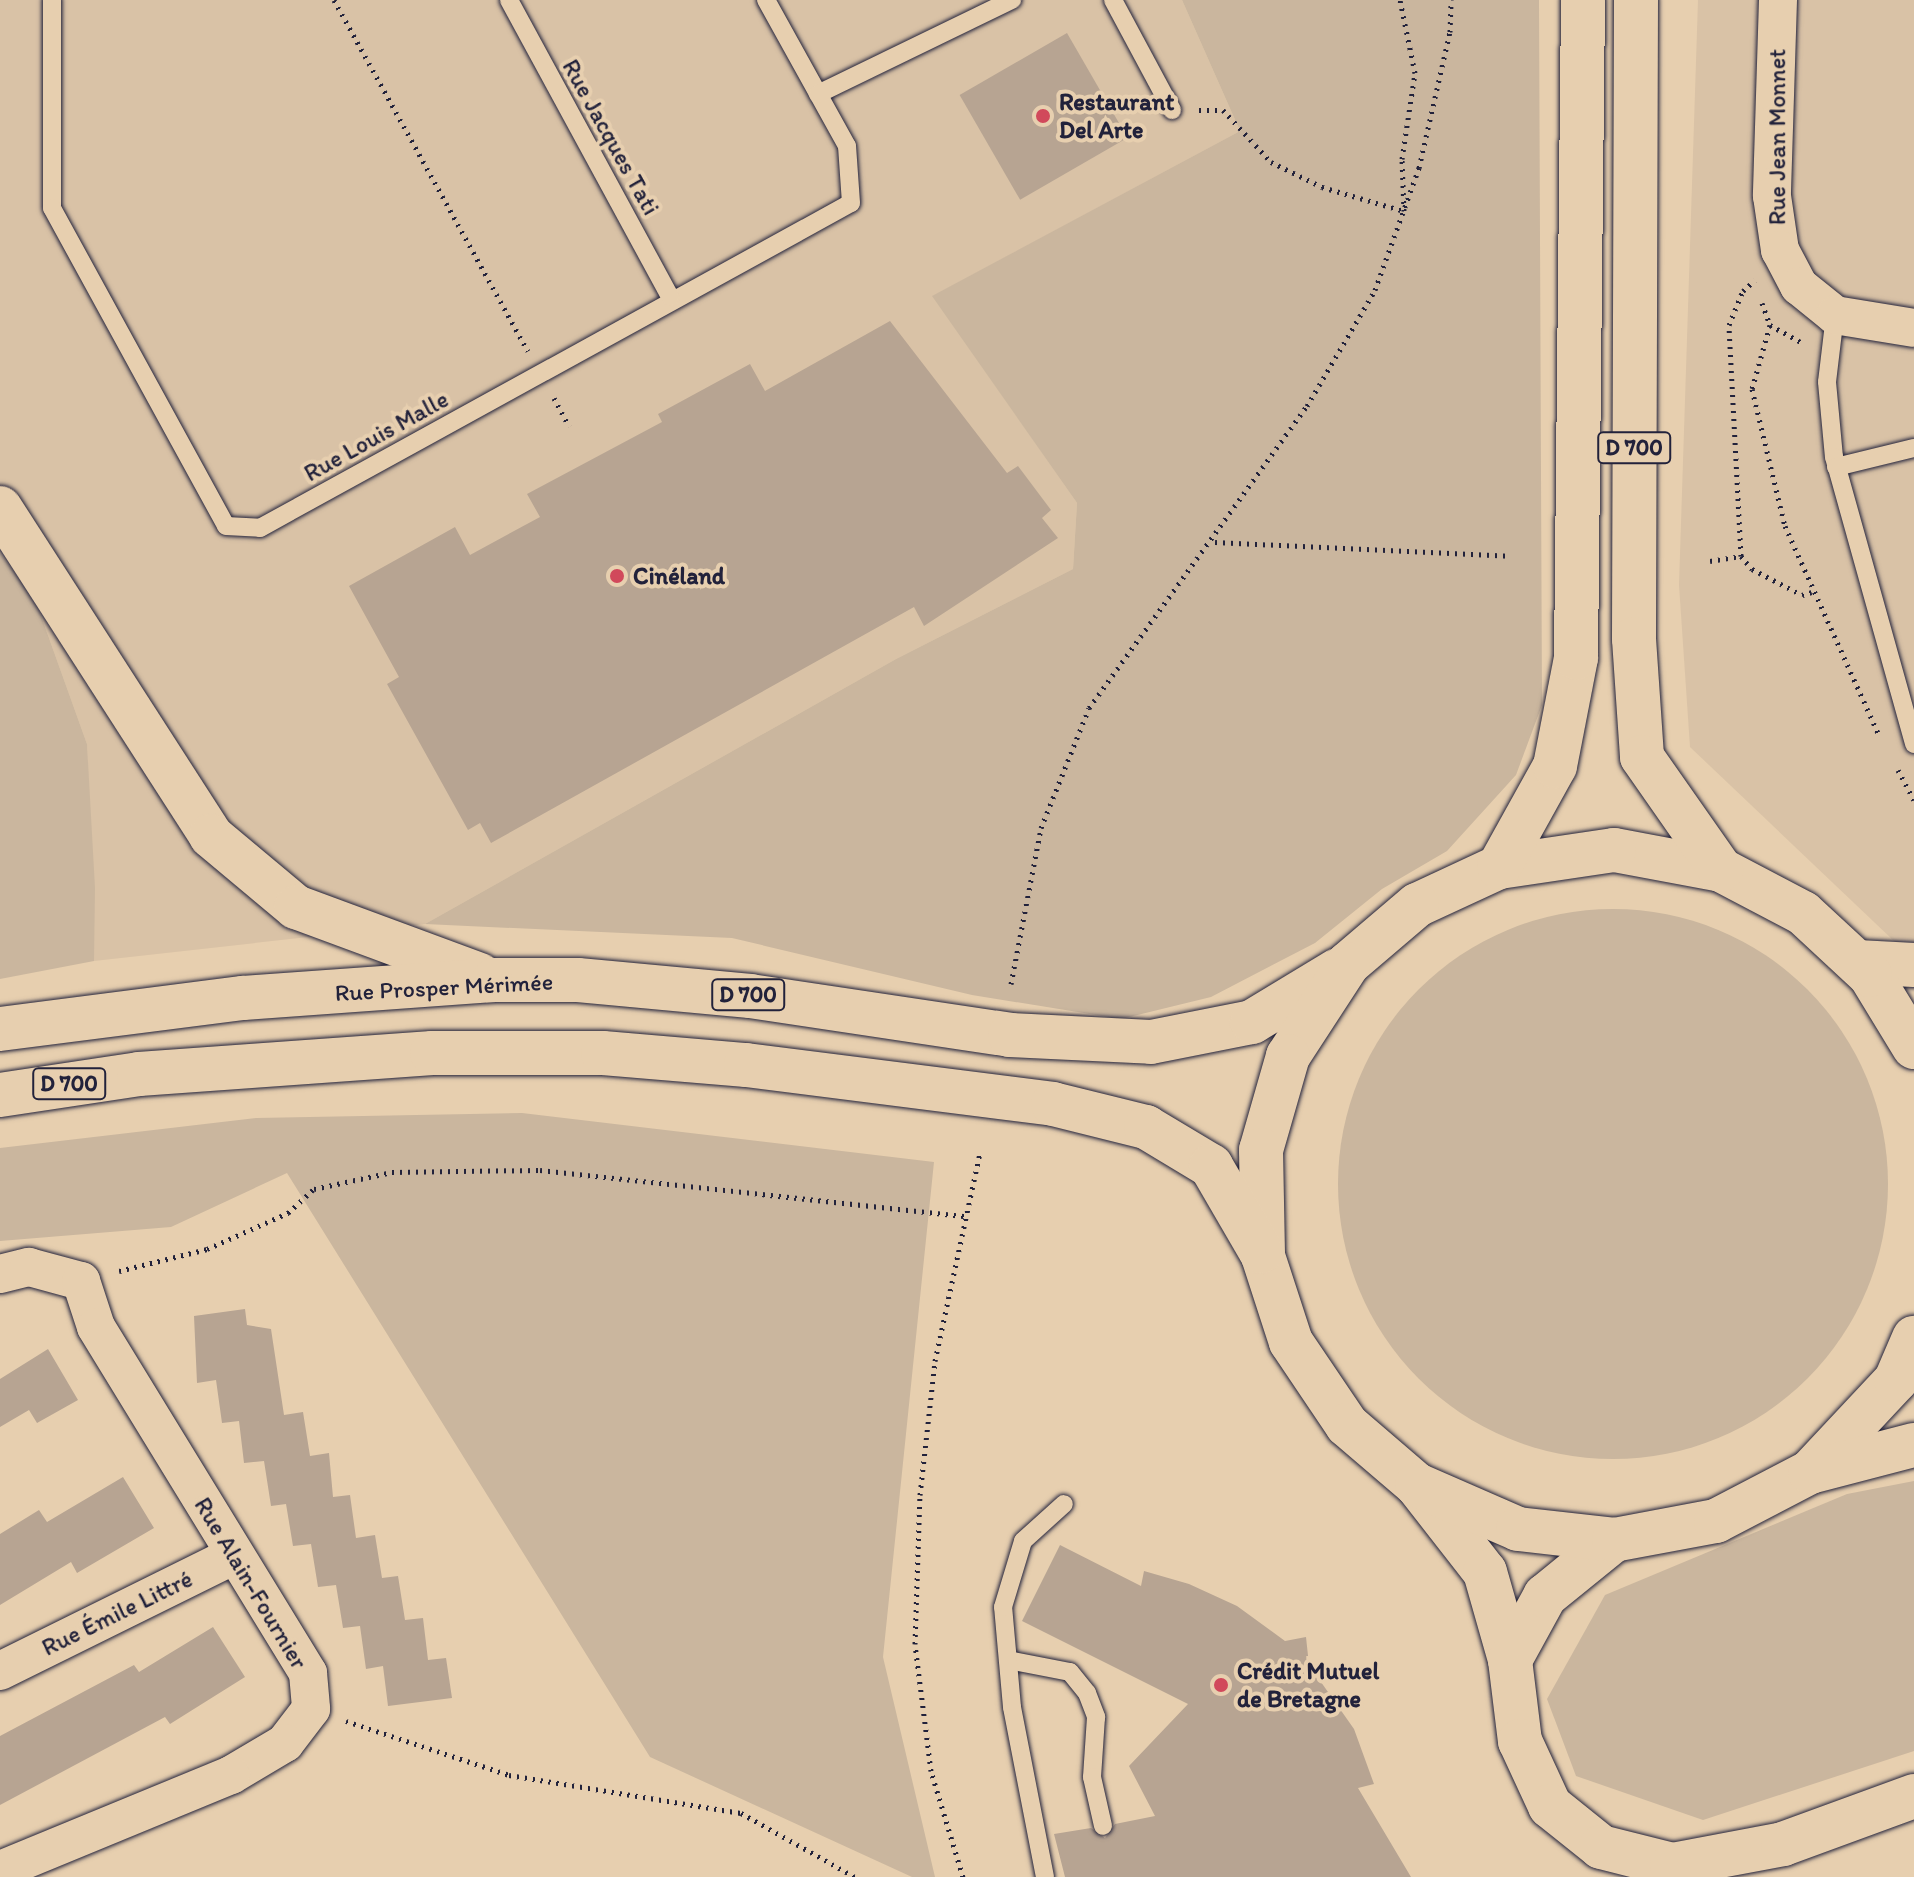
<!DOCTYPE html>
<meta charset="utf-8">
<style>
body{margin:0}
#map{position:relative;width:1914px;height:1877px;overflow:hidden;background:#e7cfaf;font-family:Itim,sans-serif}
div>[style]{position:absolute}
.built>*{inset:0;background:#d9c2a6}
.green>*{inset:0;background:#cab69e}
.round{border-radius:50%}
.building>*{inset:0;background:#b7a492;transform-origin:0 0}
.path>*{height:5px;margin-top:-2.5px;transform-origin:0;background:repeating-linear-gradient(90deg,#22223b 0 2px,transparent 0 8px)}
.roads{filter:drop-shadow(0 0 2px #22223b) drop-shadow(0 0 2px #22223b)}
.service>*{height:18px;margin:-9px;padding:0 9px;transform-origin:9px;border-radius:9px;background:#e7cfaf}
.minor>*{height:38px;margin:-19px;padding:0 19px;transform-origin:19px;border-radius:19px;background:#e7cfaf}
.tertiary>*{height:44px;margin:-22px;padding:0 22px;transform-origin:22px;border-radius:22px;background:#e7cfaf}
.primary>*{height:44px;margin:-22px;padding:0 22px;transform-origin:22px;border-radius:22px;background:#e7cfaf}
.trunk>*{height:44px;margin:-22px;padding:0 22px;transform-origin:22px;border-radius:22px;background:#e7cfaf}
.dots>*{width:22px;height:22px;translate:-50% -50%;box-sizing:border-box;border:4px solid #e7cfaf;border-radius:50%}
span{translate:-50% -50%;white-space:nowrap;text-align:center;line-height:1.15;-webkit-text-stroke:8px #e7cfaf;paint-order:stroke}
.shield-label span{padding:2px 6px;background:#e7cfaf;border:2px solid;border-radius:6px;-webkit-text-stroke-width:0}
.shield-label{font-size:22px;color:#22223b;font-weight:700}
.poi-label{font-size:24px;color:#22223b;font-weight:700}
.left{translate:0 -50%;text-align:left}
.street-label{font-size:24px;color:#22223b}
</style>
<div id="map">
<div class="built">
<i style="clip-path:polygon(0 0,1182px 0,1240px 131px,933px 296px,1077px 503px,1073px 569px,896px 659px,425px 924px,94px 961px,87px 744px,35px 599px,0 553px)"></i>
<i style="clip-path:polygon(1698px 0,1914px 0,1914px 960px,1690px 747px,1679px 585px)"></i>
</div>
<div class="green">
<i style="clip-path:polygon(1182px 0,1539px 0,1542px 705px,1516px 775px,1447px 851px,1382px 889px,1315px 943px,1211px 997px,1121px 1019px,972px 995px,732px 938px,425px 924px,896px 659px,1073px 569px,1077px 503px,932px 296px,1240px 131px)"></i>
<i style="clip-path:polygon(0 553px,35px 599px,87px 744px,95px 888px,94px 961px,0 979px)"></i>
<i class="round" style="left:1338px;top:909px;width:550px;height:550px"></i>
<i style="clip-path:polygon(522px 1113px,934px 1162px,883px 1657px,935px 1877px,912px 1877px,650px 1757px,287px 1173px,171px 1227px,0 1241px,0 1148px,256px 1118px)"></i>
<i style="clip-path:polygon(1914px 1481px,1914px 1751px,1703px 1820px,1576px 1776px,1547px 1699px,1605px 1595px,1847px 1494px)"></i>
</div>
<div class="building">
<i style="left:1067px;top:33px;width:121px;height:124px;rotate:60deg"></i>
<i style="clip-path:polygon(890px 321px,1007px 473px,1018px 466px,1051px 510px,1042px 518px,1058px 538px,924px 626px,914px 607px,491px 843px,480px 823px,468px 830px,387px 684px,399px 677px,349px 586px,455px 527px,470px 555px,540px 517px,527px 494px,662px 422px,658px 414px,750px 364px,765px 391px)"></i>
<i style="clip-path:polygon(245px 1309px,247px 1325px,271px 1329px,284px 1415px,303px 1412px,310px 1456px,329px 1453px,333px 1497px,350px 1495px,356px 1538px,375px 1535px,382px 1578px,398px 1576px,405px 1620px,423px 1618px,428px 1660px,446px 1658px,452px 1698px,388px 1706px,383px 1666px,366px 1669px,360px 1626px,343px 1628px,336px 1585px,318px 1587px,311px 1544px,293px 1546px,286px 1504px,271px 1506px,264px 1461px,244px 1463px,239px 1421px,222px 1423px,216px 1380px,197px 1383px,194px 1316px)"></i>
<i style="clip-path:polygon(48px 1349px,78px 1400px,37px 1423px,29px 1410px,0 1427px,0 1379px)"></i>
<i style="clip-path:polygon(123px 1477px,154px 1528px,77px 1573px,71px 1562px,0 1605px,0 1534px,39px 1510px,47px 1522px)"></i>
<i style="clip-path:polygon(1060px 1545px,1141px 1586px,1144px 1571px,1189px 1584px,1237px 1606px,1285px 1641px,1306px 1637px,1309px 1665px,1354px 1729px,1374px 1784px,1358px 1788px,1411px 1877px,1065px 1877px,1054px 1834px,1091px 1828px,1105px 1838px,1115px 1824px,1155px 1816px,1129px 1766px,1188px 1704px,1022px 1621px)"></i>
<i style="clip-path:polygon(213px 1627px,245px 1677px,170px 1724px,165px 1717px,0 1805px,0 1736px,134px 1665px,139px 1672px)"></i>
</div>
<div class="path">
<i style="left:334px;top:0;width:401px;rotate:61.1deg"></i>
<i style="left:1199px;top:110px;width:24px"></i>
<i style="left:1223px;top:110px;width:71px;rotate:47.3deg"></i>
<i style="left:1271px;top:162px;width:57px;rotate:26.1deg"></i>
<i style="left:1322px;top:187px;width:85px;rotate:16.3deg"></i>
<i style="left:1404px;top:211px;width:52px;rotate:-92.2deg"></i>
<i style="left:1402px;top:159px;width:87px;rotate:-81.4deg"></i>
<i style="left:1415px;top:73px;width:75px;rotate:-101.6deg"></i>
<i style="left:1762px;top:303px;width:23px;rotate:70deg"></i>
<i style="left:1770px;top:325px;width:38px;rotate:29deg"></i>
<i style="left:1770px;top:325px;width:66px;rotate:105.7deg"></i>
<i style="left:1752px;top:389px;width:141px;rotate:76.5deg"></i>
<i style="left:1785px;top:526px;width:227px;rotate:65.8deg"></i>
<i style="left:554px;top:398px;width:32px;rotate:62deg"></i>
<i style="left:1215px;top:542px;width:294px;rotate:2.7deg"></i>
<i style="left:1741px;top:556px;width:17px;rotate:50deg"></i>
<i style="left:1752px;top:569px;width:56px;rotate:27.5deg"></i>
<i style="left:1802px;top:595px;width:10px;rotate:-17deg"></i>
<i style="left:1710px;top:561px;width:31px;rotate:-9deg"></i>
<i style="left:1741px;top:556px;width:231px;rotate:-93deg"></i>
<i style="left:1729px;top:325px;width:37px;rotate:-68deg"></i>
<i style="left:1743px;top:291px;width:16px;rotate:-43deg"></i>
<i style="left:1898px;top:770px;width:34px;rotate:62deg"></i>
<i style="left:1011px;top:984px;width:159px;rotate:-79.1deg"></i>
<i style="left:1041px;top:828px;width:129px;rotate:-68.2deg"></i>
<i style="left:1089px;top:708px;width:372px;rotate:-54.2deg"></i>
<i style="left:1307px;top:406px;width:134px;rotate:-59.6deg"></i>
<i style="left:1375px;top:290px;width:130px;rotate:-70.2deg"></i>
<i style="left:1419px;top:168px;width:139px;rotate:-77.2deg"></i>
<i style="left:1450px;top:32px;width:32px;rotate:-88deg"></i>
<i style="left:119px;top:1271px;width:91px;rotate:-14deg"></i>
<i style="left:207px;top:1249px;width:89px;rotate:-24deg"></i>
<i style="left:288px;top:1213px;width:35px;rotate:-43deg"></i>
<i style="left:314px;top:1189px;width:80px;rotate:-12.3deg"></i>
<i style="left:392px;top:1172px;width:148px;rotate:-0.8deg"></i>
<i style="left:540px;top:1170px;width:428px;rotate:6.2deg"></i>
<i style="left:346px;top:1721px;width:172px;rotate:18.3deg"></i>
<i style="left:509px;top:1775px;width:235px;rotate:9.3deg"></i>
<i style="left:741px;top:1813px;width:131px;rotate:29.3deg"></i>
<i style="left:963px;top:1877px;width:111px;rotate:-106.8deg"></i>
<i style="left:931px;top:1771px;width:128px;rotate:-97.2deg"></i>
<i style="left:915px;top:1644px;width:149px;rotate:-88.1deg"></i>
<i style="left:920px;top:1495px;width:135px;rotate:-83.6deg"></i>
<i style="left:935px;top:1361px;width:214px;rotate:-77.8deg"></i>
</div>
<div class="roads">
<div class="service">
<i style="left:52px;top:0;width:208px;rotate:90deg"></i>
<i style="left:52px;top:208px;width:362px;rotate:61.3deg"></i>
<i style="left:226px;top:526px;width:34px;rotate:3deg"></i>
<i style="left:260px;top:528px;width:674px;rotate:-28.81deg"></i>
<i style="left:851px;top:203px;width:57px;rotate:-94deg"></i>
<i style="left:847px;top:146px;width:167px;rotate:-119deg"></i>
<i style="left:509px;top:0;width:338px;rotate:61.5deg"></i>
<i style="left:1113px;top:0;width:125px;rotate:61.8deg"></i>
<i style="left:818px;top:94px;width:216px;rotate:-25.9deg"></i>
<i style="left:1835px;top:315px;width:67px;rotate:96.8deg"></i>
<i style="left:1827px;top:382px;width:75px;rotate:84.7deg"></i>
<i style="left:1834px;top:457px;width:298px;rotate:74.4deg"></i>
<i style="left:1836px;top:467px;width:80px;rotate:-13.7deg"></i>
<i style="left:1008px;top:1660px;width:63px;rotate:11deg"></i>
<i style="left:1070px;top:1672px;width:27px;rotate:51deg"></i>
<i style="left:1087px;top:1693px;width:26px;rotate:69deg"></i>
<i style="left:1096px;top:1717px;width:60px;rotate:93.8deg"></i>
<i style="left:1092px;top:1777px;width:50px;rotate:77.3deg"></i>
<i style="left:1045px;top:1877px;width:173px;rotate:-101deg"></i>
<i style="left:1012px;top:1707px;width:100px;rotate:-95.1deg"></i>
<i style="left:1003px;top:1607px;width:69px;rotate:-73.1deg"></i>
<i style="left:1023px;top:1541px;width:55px;rotate:-42.1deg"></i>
</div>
<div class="minor">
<i style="left:1778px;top:0;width:196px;rotate:91.8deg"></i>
<i style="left:1772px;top:196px;width:55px;rotate:81.6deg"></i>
<i style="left:1780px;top:250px;width:41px;rotate:62.2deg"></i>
<i style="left:1799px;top:286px;width:46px;rotate:38.9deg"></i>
<i style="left:1835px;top:315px;width:80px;rotate:9.3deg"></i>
<i style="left:0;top:1274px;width:30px;rotate:-14deg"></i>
<i style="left:29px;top:1267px;width:54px;rotate:15.1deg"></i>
<i style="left:81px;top:1281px;width:48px;rotate:71.9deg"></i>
<i style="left:96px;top:1327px;width:406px;rotate:58.5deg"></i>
<i style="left:308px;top:1673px;width:36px;rotate:85deg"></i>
<i style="left:311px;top:1709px;width:43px;rotate:127.4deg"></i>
<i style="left:285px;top:1743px;width:63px;rotate:149.3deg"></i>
<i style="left:231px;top:1775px;width:250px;rotate:157.6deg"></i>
<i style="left:0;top:1671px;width:260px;rotate:-26.3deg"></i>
</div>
<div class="tertiary">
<i style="left:1857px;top:962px;width:57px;rotate:3deg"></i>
<i style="left:1417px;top:1485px;width:110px;rotate:52deg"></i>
<i style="left:1485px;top:1572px;width:91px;rotate:74.1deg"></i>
<i style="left:1510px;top:1660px;width:82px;rotate:83deg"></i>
<i style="left:1520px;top:1741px;width:72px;rotate:65.2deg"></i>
<i style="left:1550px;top:1806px;width:65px;rotate:38.8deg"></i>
<i style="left:1601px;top:1847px;width:73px;rotate:14.2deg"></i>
<i style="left:1672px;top:1865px;width:113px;rotate:-10.7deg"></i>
<i style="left:1783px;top:1844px;width:140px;rotate:-20.1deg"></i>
<i style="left:1510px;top:1660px;width:73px;rotate:-61.3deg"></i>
<i style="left:1545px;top:1596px;width:89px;rotate:-39.1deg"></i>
</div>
<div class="primary">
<i style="left:0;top:508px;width:390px;rotate:57.2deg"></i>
<i style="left:211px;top:836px;width:111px;rotate:39.9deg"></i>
<i style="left:296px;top:907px;width:196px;rotate:20.3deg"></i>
<i style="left:0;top:1029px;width:245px;rotate:-7.3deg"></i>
<i style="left:243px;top:998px;width:252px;rotate:-4.1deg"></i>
<i style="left:494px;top:980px;width:84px"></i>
<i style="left:578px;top:980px;width:173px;rotate:5.3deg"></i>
<i style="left:750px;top:996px;width:263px;rotate:8.5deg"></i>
<i style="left:1010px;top:1035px;width:141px;rotate:2.8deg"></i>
<i style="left:1151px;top:1042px;width:103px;rotate:-11.2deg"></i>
<i style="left:1252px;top:1022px;width:100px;rotate:-31.2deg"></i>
<i style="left:1914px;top:1047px;width:84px;rotate:-121.4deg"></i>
<i style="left:1870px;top:975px;width:91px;rotate:-137.2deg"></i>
<i style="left:1803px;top:913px;width:93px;rotate:-152.3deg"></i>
<i style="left:1721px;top:870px;width:109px;rotate:-169.4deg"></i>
<i style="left:1614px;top:850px;width:116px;rotate:171.6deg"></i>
<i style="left:1499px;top:867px;width:90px;rotate:155.1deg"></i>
<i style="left:1417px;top:905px;width:91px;rotate:139.5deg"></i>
<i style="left:1348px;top:964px;width:110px;rotate:123.1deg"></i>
<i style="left:1288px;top:1056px;width:98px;rotate:106deg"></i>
<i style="left:1261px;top:1150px;width:106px;rotate:88.9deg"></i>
<i style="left:1263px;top:1256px;width:90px;rotate:72deg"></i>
<i style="left:1291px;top:1342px;width:100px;rotate:56deg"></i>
<i style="left:1347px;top:1425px;width:92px;rotate:40.6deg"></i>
<i style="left:1417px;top:1485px;width:110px;rotate:23.5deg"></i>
<i style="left:1518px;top:1529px;width:97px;rotate:6.5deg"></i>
<i style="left:1614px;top:1540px;width:104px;rotate:-10.6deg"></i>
<i style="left:1716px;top:1521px;width:106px;rotate:-27.5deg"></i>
<i style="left:1810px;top:1472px;width:126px;rotate:-46.9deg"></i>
<i style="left:1896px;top:1380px;width:46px;rotate:-66.8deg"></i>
<i style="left:0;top:1095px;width:141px;rotate:-8.6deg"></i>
<i style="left:139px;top:1074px;width:294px;rotate:-4.1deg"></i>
<i style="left:432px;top:1053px;width:171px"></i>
<i style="left:603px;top:1053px;width:144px;rotate:4.8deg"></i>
<i style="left:746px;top:1065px;width:309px;rotate:7.2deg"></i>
<i style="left:1053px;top:1104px;width:96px;rotate:13.9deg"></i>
<i style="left:1146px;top:1127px;width:76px;rotate:31deg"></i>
<i style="left:1211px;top:1166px;width:99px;rotate:59.8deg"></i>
<i style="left:1810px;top:1472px;width:107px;rotate:-14.6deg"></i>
</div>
<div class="trunk">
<i style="left:1636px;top:0;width:639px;rotate:90.18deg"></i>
<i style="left:1634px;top:639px;width:118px;rotate:86.1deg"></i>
<i style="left:1642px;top:757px;width:138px;rotate:55deg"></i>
<i style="left:1499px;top:867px;width:115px;rotate:-61deg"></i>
<i style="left:1555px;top:766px;width:110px;rotate:-79deg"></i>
<i style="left:1576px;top:658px;width:658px;rotate:-89.39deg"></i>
</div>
</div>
<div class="dots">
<i style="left:1043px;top:116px;background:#d1495b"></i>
<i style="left:617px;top:576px;background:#d1495b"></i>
<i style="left:1221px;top:1685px;background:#d1495b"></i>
</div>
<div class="shield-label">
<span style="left:1634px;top:448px">D 700</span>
<span style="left:748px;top:995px">D 700</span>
<span style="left:69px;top:1084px">D 700</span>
</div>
<div class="poi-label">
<span class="left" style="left:1059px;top:116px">Restaurant<br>Del Arte</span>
<span class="left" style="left:633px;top:576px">Cinéland</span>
<span class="left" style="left:1237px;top:1685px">Crédit Mutuel<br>de Bretagne</span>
</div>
<div class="street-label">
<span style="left:611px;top:137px;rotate:61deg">Rue Jacques Tati</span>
<span style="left:1777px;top:137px;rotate:-90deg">Rue Jean Monnet</span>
<span style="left:376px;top:436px;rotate:-29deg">Rue Louis Malle</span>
<span style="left:444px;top:987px;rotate:-3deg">Rue Prosper Mérimée</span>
<span style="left:251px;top:1583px;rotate:59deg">Rue Alain-Fournier</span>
<span style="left:117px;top:1613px;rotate:-26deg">Rue Émile Littré</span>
</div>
</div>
